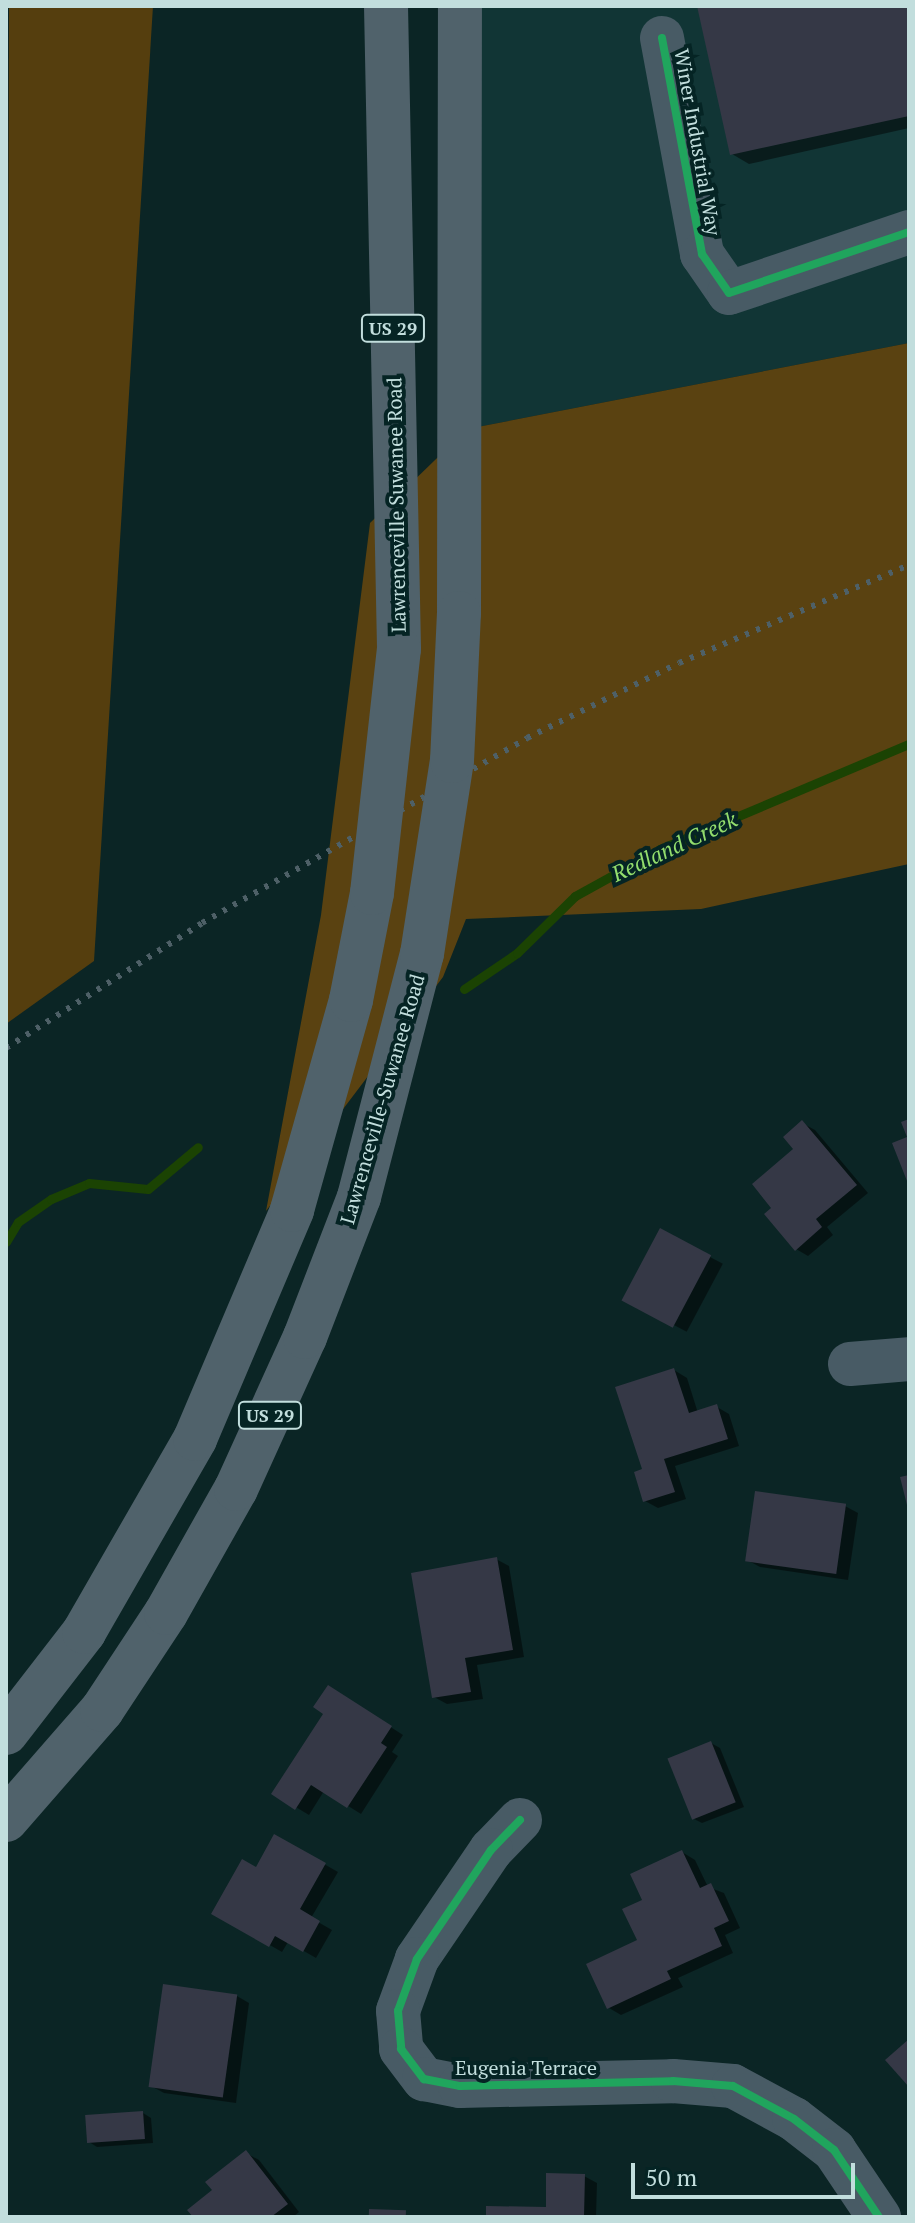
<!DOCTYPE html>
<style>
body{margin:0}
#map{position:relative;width:915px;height:2223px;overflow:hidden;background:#0b2525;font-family:"PT Serif",serif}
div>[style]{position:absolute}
.built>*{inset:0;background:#113535}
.green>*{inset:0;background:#553e0e}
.forest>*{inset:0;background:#5a4211}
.shadow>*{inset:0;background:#0007;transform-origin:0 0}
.stream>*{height:9px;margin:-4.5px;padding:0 4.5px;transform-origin:4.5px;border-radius:4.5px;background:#1b4303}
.building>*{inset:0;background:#353846;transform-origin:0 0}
.minor>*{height:44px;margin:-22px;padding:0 22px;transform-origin:22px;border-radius:22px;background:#485b65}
.major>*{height:44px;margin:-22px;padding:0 22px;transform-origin:22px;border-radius:22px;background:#50626b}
.rail>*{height:6px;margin-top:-3px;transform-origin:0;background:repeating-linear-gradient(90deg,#4e6067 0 4px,transparent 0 12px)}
.major-bridge>*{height:44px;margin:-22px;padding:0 22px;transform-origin:22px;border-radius:22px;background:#50626b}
.cycleway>*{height:8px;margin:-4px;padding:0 4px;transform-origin:4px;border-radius:4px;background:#20a55d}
span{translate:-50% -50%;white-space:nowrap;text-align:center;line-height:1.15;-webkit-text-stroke:8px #052424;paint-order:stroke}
.shield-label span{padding:2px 6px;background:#052424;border:2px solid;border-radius:6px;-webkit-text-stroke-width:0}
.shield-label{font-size:18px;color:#c2dedd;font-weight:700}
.street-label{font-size:20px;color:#c2dedd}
.water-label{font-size:22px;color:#93de6d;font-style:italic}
.frame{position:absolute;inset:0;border:8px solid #c2dedd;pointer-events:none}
.scale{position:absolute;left:631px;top:2163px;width:224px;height:36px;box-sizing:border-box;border:4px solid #c2dedd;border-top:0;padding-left:10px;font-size:24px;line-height:28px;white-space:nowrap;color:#c2dedd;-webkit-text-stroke:6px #052424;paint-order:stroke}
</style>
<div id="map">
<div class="built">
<i style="clip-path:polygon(455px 6px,909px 6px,909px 343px,467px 429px)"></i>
</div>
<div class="green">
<i style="clip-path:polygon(9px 6px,153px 6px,94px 961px,6px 1024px)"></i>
</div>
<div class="forest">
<i style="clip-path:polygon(909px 343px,909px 864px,701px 909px,466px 919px,443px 977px,266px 1211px,321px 915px,370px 523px,467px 429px)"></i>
</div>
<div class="shadow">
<i style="clip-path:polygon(699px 6px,909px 6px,909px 128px,749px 164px,732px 154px)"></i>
<i style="clip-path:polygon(802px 1123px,815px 1130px,868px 1193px,827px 1227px,833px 1235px,808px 1256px,796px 1249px,774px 1208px)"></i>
<i style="left:661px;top:1231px;width:70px;height:77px;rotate:28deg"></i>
<i style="clip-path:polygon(674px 1370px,687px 1378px,698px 1413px,717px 1407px,729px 1414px,739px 1446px,675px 1466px,686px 1499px,658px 1508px,645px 1501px,644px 1471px)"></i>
<i style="clip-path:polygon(845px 1506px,858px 1513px,848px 1580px,760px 1567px,747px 1560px)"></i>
<i style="clip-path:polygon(496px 1559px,509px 1566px,524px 1657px,477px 1665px,483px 1699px,447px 1704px,434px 1697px)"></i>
<i style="clip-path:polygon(341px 1695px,403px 1735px,392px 1752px,398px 1756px,361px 1814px,324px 1791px,309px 1815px,274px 1794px)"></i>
<i style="clip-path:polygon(711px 1743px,720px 1748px,744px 1807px,702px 1823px,694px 1819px)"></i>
<i style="clip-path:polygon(275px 1836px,338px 1872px,311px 1918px,332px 1930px,316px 1958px,288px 1942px,282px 1952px,214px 1913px,256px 1870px)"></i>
<i style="clip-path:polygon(682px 1852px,695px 1860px,708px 1887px,724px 1893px,740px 1928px,725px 1935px,733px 1953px,678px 1978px,683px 1987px,621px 2015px,609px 2008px,640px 1941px,645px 1901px)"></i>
<i style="clip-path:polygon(164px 1986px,237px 1996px,249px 2003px,236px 2103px,164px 2093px,151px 2086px)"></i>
<i style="clip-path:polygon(143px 2113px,151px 2118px,153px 2143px,97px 2147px,89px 2142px)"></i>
<i style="clip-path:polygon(246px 2153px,259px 2160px,299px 2212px,293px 2217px,196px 2217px)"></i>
<i style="clip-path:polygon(584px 2176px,597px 2183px,596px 2217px,488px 2217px,548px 2209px)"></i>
</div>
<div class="stream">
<i style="left:464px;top:989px;width:64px;rotate:-34.2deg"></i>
<i style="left:517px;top:953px;width:81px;rotate:-44.5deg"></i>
<i style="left:575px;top:896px;width:97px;rotate:-28.9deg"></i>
<i style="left:660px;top:849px;width:270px;rotate:-22.9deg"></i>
<i style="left:6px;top:1242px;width:23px;rotate:-59deg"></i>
<i style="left:18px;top:1222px;width:40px;rotate:-34.9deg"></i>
<i style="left:51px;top:1199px;width:41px;rotate:-22.8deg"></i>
<i style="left:89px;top:1183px;width:59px;rotate:5.8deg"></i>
<i style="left:148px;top:1189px;width:65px;rotate:-40deg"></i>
</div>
<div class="building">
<i style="clip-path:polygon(697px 6px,909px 6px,909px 116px,730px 155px)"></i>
<i style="clip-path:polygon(909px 1119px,909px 1186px,892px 1143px,907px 1137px,901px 1122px)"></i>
<i style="clip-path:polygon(802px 1120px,857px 1185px,816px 1219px,822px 1227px,795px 1251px,764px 1214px,771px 1208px,752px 1184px,793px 1149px,783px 1137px)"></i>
<i style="left:660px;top:1228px;width:58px;height:82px;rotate:28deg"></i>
<i style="clip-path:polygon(674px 1368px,689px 1413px,717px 1404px,728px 1439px,664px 1459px,675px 1492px,643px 1502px,634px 1472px,642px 1469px,615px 1387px)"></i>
<i style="clip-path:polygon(909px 1475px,909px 1509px,908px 1509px,900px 1477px)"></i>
<i style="left:755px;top:1491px;width:92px;height:71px;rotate:8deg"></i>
<i style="clip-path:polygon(497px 1557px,513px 1650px,465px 1658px,471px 1692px,432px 1698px,411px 1573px)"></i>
<i style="clip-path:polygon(328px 1685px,392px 1726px,381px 1743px,387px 1747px,347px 1808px,311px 1785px,295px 1810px,271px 1794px,323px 1714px,313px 1707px)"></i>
<i style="left:711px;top:1741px;width:66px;height:47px;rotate:68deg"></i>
<i style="clip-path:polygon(274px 1834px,326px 1863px,300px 1909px,320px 1921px,303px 1952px,275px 1936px,269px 1947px,211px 1914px,242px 1859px,256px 1867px)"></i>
<i style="clip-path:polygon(682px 1850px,700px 1888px,711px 1883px,729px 1921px,714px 1928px,722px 1946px,667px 1971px,671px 1979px,607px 2009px,586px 1964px,637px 1940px,622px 1909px,642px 1900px,630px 1874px)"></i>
<i style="left:163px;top:1984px;width:75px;height:104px;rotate:8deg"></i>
<i style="clip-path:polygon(909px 2039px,909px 2087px,885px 2060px)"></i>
<i style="left:143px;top:2111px;width:28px;height:58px;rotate:86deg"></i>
<i style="clip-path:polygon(246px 2150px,288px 2204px,271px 2217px,193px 2217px,187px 2210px,212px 2190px,205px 2182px)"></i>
<i style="clip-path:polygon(546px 2173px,585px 2174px,584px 2217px,486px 2217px,486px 2206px,546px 2207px)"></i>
<i style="left:369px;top:2209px;width:37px;height:8px;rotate:2deg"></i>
</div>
<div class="minor">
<i style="left:662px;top:38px;width:220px;rotate:79.5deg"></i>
<i style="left:702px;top:254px;width:47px;rotate:55.3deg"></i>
<i style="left:729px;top:293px;width:190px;rotate:-18.7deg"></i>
<i style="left:850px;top:1364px;width:59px;rotate:-4.8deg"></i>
<i style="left:520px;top:1820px;width:42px;rotate:134deg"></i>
<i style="left:491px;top:1850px;width:132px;rotate:124.2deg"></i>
<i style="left:417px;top:1959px;width:55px;rotate:110.1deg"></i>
<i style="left:398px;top:2011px;width:38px;rotate:85deg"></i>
<i style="left:401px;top:2049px;width:38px;rotate:53deg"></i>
<i style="left:424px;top:2079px;width:37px;rotate:11deg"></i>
<i style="left:460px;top:2086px;width:213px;rotate:-1.3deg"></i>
<i style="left:673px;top:2081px;width:60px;rotate:4.8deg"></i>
<i style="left:733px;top:2086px;width:69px;rotate:28.4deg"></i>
<i style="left:794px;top:2119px;width:51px;rotate:37.8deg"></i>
<i style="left:834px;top:2150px;width:81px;rotate:56.1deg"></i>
</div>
<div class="major">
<i style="left:386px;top:6px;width:643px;rotate:88.84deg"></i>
<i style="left:459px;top:613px;width:607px;rotate:-89.91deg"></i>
<i style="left:6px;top:1733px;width:128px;rotate:-52.3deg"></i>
<i style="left:84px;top:1632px;width:223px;rotate:-60.1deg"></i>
<i style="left:195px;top:1439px;width:249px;rotate:-67deg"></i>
<i style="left:292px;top:1210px;width:218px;rotate:-74.3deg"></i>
<i style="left:6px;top:1820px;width:146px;rotate:-48.9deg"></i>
<i style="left:102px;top:1710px;width:116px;rotate:-56.6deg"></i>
<i style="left:166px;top:1613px;width:142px;rotate:-60.6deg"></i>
<i style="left:236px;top:1489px;width:167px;rotate:-65.6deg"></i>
<i style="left:305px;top:1337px;width:150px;rotate:-68.9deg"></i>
<i style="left:359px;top:1197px;width:251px;rotate:-75.5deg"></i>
</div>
<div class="rail">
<i style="left:6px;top:1048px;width:232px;rotate:-32.5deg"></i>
<i style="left:202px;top:923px;width:374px;rotate:-29.6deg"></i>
<i style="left:527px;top:738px;width:169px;rotate:-26.3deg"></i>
<i style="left:679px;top:663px;width:250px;rotate:-23.1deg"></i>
</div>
<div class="major-bridge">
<i style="left:422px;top:954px;width:195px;rotate:-81.2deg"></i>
<i style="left:452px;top:761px;width:148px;rotate:-87.3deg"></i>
<i style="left:351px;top:1000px;width:109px;rotate:-78.9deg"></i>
<i style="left:372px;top:893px;width:245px;rotate:-83.7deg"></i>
</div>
<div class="cycleway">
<i style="left:662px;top:38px;width:220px;rotate:79.5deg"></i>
<i style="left:702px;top:254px;width:47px;rotate:55.3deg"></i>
<i style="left:729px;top:293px;width:190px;rotate:-18.7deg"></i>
<i style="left:520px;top:1820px;width:42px;rotate:134deg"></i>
<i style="left:491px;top:1850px;width:132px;rotate:124.2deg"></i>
<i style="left:417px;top:1959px;width:55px;rotate:110.1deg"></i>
<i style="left:398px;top:2011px;width:38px;rotate:85deg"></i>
<i style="left:401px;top:2049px;width:38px;rotate:53deg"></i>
<i style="left:424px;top:2079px;width:37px;rotate:11deg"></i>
<i style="left:460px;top:2086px;width:213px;rotate:-1.3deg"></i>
<i style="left:673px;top:2081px;width:60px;rotate:4.8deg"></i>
<i style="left:733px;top:2086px;width:69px;rotate:28.4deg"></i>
<i style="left:794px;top:2119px;width:51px;rotate:37.8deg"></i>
<i style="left:834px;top:2150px;width:81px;rotate:56.1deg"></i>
</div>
<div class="shield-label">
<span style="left:393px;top:328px">US 29</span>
<span style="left:270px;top:1415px">US 29</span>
</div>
<div class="street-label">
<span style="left:698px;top:142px;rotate:80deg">Winer Industrial Way</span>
<span style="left:396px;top:505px;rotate:-91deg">Lawrenceville Suwanee Road</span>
<span style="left:382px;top:1099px;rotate:-74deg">Lawrenceville-Suwanee Road</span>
<span style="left:526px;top:2067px">Eugenia Terrace</span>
</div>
<div class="water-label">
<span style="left:674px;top:846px;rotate:-25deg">Redland Creek</span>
</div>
<div class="frame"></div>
<div class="scale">50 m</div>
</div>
